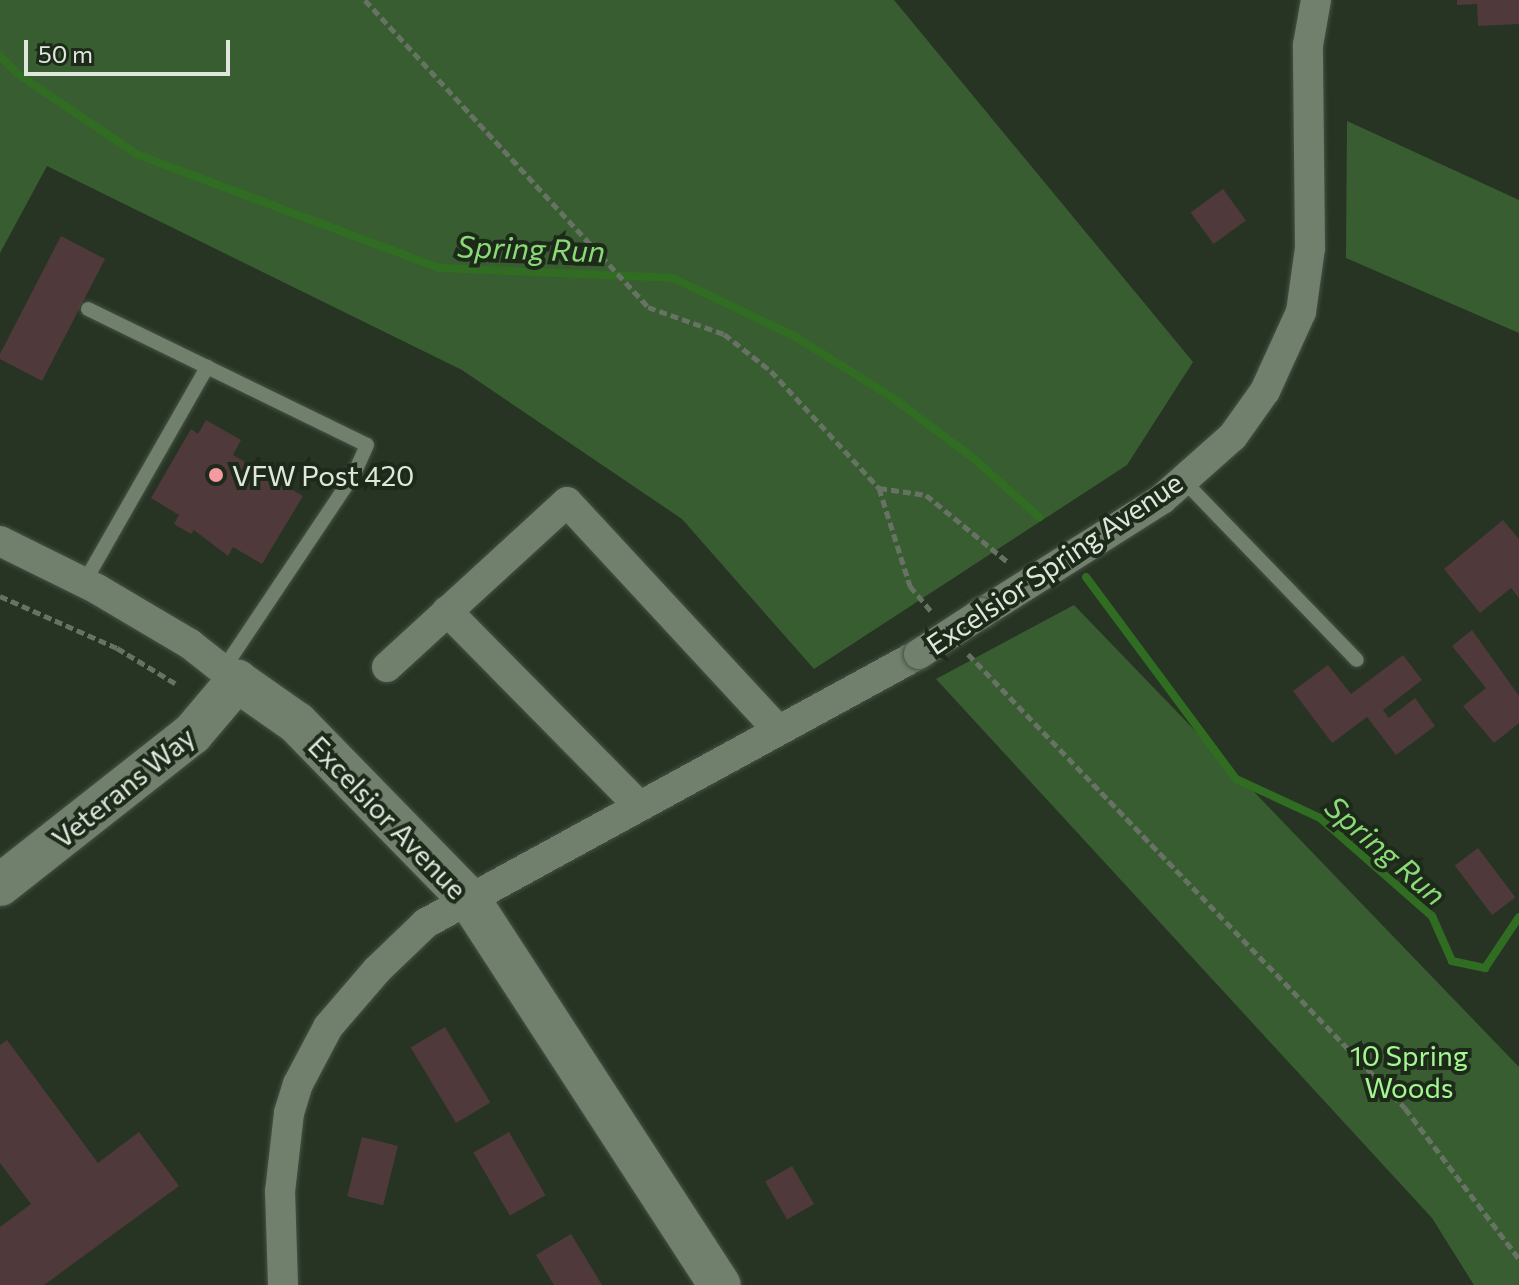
<!DOCTYPE html>
<style>
body{margin:0}
#map{position:relative;width:1519px;height:1285px;overflow:hidden;background:#273424;font-family:Commissioner,sans-serif}
div>[style]{position:absolute}
.green>*{inset:0;background:#385d30}
.stream>*{height:8px;margin:-4px;padding:0 4px;transform-origin:4px;border-radius:4px;background:#306d22}
.building>*{inset:0;background:#50393a;transform-origin:0 0}
.path>*{height:5px;margin-top:-2.5px;transform-origin:0;background:repeating-linear-gradient(90deg,#677264 0 8px,transparent 0 12px)}
.roads{filter:drop-shadow(0 0 2px #455143) drop-shadow(0 0 2px #455143)}
.lane>*{height:14px;margin:-7px;padding:0 7px;transform-origin:7px;border-radius:7px;background:#70806d}
.street>*{height:30px;margin:-15px;padding:0 15px;transform-origin:15px;border-radius:15px;background:#70806d}
.secondary>*{height:42px;margin:-21px;padding:0 21px;transform-origin:21px;border-radius:21px;background:#70806d}
.bridges{filter:drop-shadow(0 0 2px #455143) drop-shadow(0 0 2px #455143)}
.street-bridge>*{height:30px;margin:-15px;padding:0 15px;transform-origin:15px;border-radius:15px;background:#70806d}
.dots>*{width:22px;height:22px;translate:-50% -50%;box-sizing:border-box;border:4px solid #1d2a1a;border-radius:50%}
span{translate:-50% -50%;white-space:nowrap;text-align:center;line-height:1.15;-webkit-text-stroke:8px #1d2a1a;paint-order:stroke}
.poi-label{font-size:28px;color:#dfe7dd}
.left{translate:0 -50%;text-align:left}
.street-label{font-size:28px;color:#dfe7dd}
.park-label{font-size:28px;color:#a5f793}
.water-label{font-size:30px;color:#8adb78;font-style:italic}
.scale{position:absolute;left:24px;top:40px;width:206px;height:36px;box-sizing:border-box;border:4px solid #dfe7dd;border-top:0;padding-left:10px;font-size:24px;line-height:28px;white-space:nowrap;color:#dfe7dd;-webkit-text-stroke:6px #1d2a1a;paint-order:stroke}
</style>
<div id="map">
<div class="green">
<i style="clip-path:polygon(0 0,894px 0,1193px 362px,1127px 465px,814px 669px,682px 519px,462px 370px,47px 166px,0 253px)"></i>
<i style="clip-path:polygon(1347px 121px,1519px 200px,1519px 333px,1346px 258px)"></i>
<i style="clip-path:polygon(1074px 605px,1519px 1067px,1519px 1285px,1474px 1285px,1432px 1218px,936px 679px)"></i>
</div>
<div class="stream">
<i style="left:0;top:56px;width:25px;rotate:45deg"></i>
<i style="left:18px;top:74px;width:143px;rotate:34.1deg"></i>
<i style="left:136px;top:154px;width:324px;rotate:20.6deg"></i>
<i style="left:439px;top:268px;width:234px;rotate:2.4deg"></i>
<i style="left:673px;top:278px;width:134px;rotate:25.6deg"></i>
<i style="left:794px;top:336px;width:113px;rotate:32deg"></i>
<i style="left:890px;top:396px;width:104px;rotate:36.8deg"></i>
<i style="left:973px;top:458px;width:89px;rotate:41.8deg"></i>
<i style="left:1086px;top:577px;width:252px;rotate:53.4deg"></i>
<i style="left:1236px;top:779px;width:93px;rotate:24.9deg"></i>
<i style="left:1320px;top:818px;width:149px;rotate:41.2deg"></i>
<i style="left:1432px;top:916px;width:49px;rotate:66deg"></i>
<i style="left:1452px;top:961px;width:34px;rotate:12deg"></i>
<i style="left:1485px;top:968px;width:61px;rotate:-56.3deg"></i>
</div>
<div class="building">
<i style="clip-path:polygon(1457px 0,1519px 0,1519px 24px,1478px 26px,1477px 4px,1457px 5px)"></i>
<i style="left:1223px;top:189px;width:39px;height:40px;rotate:54deg"></i>
<i style="clip-path:polygon(61px 236px,105px 259px,42px 381px,0 359px,0 354px)"></i>
<i style="clip-path:polygon(206px 420px,241px 440px,233px 455px,303px 496px,262px 564px,233px 547px,228px 556px,194px 530px,191px 534px,174px 524px,179px 515px,151px 498px,191px 429px,198px 434px)"></i>
<i style="clip-path:polygon(1503px 520px,1519px 539px,1519px 598px,1511px 588px,1480px 613px,1444px 569px)"></i>
<i style="clip-path:polygon(1472px 630px,1519px 696px,1519px 723px,1494px 743px,1463px 706px,1486px 688px,1452px 646px)"></i>
<i style="clip-path:polygon(1403px 655px,1422px 680px,1383px 710px,1389px 718px,1415px 698px,1435px 726px,1396px 755px,1367px 717px,1332px 743px,1293px 691px,1328px 665px,1351px 694px)"></i>
<i style="left:1478px;top:848px;width:62px;height:29px;rotate:53deg"></i>
<i style="left:445px;top:1027px;width:88px;height:40px;rotate:59deg"></i>
<i style="clip-path:polygon(7px 1040px,98px 1163px,139px 1132px,179px 1186px,44px 1285px,0 1285px,0 1227px,31px 1204px,0 1163px,0 1045px)"></i>
<i style="left:509px;top:1132px;width:73px;height:41px;rotate:60deg"></i>
<i style="left:362px;top:1137px;width:37px;height:61px;rotate:14deg"></i>
<i style="left:792px;top:1166px;width:44px;height:31px;rotate:60deg"></i>
<i style="clip-path:polygon(571px 1234px,602px 1285px,554px 1285px,536px 1255px)"></i>
</div>
<div class="path">
<i style="left:365px;top:0;width:418px;rotate:47.3deg"></i>
<i style="left:648px;top:307px;width:81px;rotate:19.6deg"></i>
<i style="left:724px;top:334px;width:60px;rotate:38.2deg"></i>
<i style="left:771px;top:371px;width:159px;rotate:47.3deg"></i>
<i style="left:879px;top:488px;width:103px;rotate:72.4deg"></i>
<i style="left:910px;top:586px;width:35px;rotate:50deg"></i>
<i style="left:879px;top:488px;width:48px;rotate:8.5deg"></i>
<i style="left:926px;top:495px;width:107px;rotate:39.3deg"></i>
<i style="left:0;top:596px;width:128px;rotate:24deg"></i>
<i style="left:117px;top:648px;width:71px;rotate:31.2deg"></i>
<i style="left:968px;top:654px;width:630px;rotate:46.09deg"></i>
<i style="left:1405px;top:1108px;width:189px;rotate:52.9deg"></i>
</div>
<div class="roads">
<div class="lane">
<i style="left:88px;top:309px;width:310px;rotate:26deg"></i>
<i style="left:367px;top:445px;width:32px;rotate:114deg"></i>
<i style="left:354px;top:474px;width:236px;rotate:123.8deg"></i>
<i style="left:1183px;top:480px;width:250px;rotate:46deg"></i>
<i style="left:84px;top:583px;width:249px;rotate:-60.3deg"></i>
</div>
<div class="street">
<i style="left:0;top:541px;width:108px;rotate:26.3deg"></i>
<i style="left:97px;top:589px;width:108px;rotate:30.6deg"></i>
<i style="left:190px;top:644px;width:60px;rotate:38.2deg"></i>
<i style="left:447px;top:611px;width:274px;rotate:45.4deg"></i>
<i style="left:982px;top:613px;width:213px;rotate:-32.3deg"></i>
<i style="left:1162px;top:499px;width:95px;rotate:-41.6deg"></i>
<i style="left:1233px;top:436px;width:55px;rotate:-54.6deg"></i>
<i style="left:1265px;top:391px;width:87px;rotate:-65.5deg"></i>
<i style="left:1301px;top:312px;width:65px;rotate:-82deg"></i>
<i style="left:1310px;top:248px;width:203px;rotate:-90.6deg"></i>
<i style="left:1308px;top:45px;width:46px;rotate:-79.9deg"></i>
<i style="left:387px;top:667px;width:244px;rotate:-42.5deg"></i>
<i style="left:567px;top:502px;width:311px;rotate:47.2deg"></i>
<i style="left:283px;top:1285px;width:93px;rotate:-91.8deg"></i>
<i style="left:280px;top:1192px;width:80px;rotate:-83.5deg"></i>
<i style="left:289px;top:1113px;width:30px;rotate:-73deg"></i>
<i style="left:298px;top:1084px;width:64px;rotate:-62.2deg"></i>
<i style="left:328px;top:1027px;width:75px;rotate:-49.3deg"></i>
<i style="left:377px;top:970px;width:68px;rotate:-43.8deg"></i>
<i style="left:426px;top:923px;width:562px;rotate:-28.62deg"></i>
</div>
<div class="secondary">
<i style="left:0;top:885px;width:244px;rotate:-38.2deg"></i>
<i style="left:192px;top:734px;width:70px;rotate:-49.7deg"></i>
<i style="left:237px;top:681px;width:73px;rotate:35deg"></i>
<i style="left:297px;top:723px;width:246px;rotate:45.7deg"></i>
<i style="left:469px;top:899px;width:460px;rotate:57deg"></i>
</div>
</div>
<div class="bridges">
<div class="street-bridge">
<i style="left:919px;top:654px;width:75px;rotate:-33.1deg"></i>
</div>
</div>
<div class="dots">
<i style="left:216px;top:475px;background:#f49aa1"></i>
</div>
<div class="poi-label">
<span class="left" style="left:232px;top:475px">VFW Post 420</span>
</div>
<div class="street-label">
<span style="left:1054px;top:563px;rotate:-34deg">Excelsior Spring Avenue</span>
<span style="left:123px;top:787px;rotate:-39deg">Veterans Way</span>
<span style="left:388px;top:817px;rotate:46deg">Excelsior Avenue</span>
</div>
<div class="park-label">
<span style="left:1409px;top:1071px">10 Spring<br>Woods</span>
</div>
<div class="water-label">
<span style="left:531px;top:248px;rotate:2deg">Spring Run</span>
<span style="left:1386px;top:850px;rotate:41deg">Spring Run</span>
</div>
<div class="scale">50 m</div>
</div>
